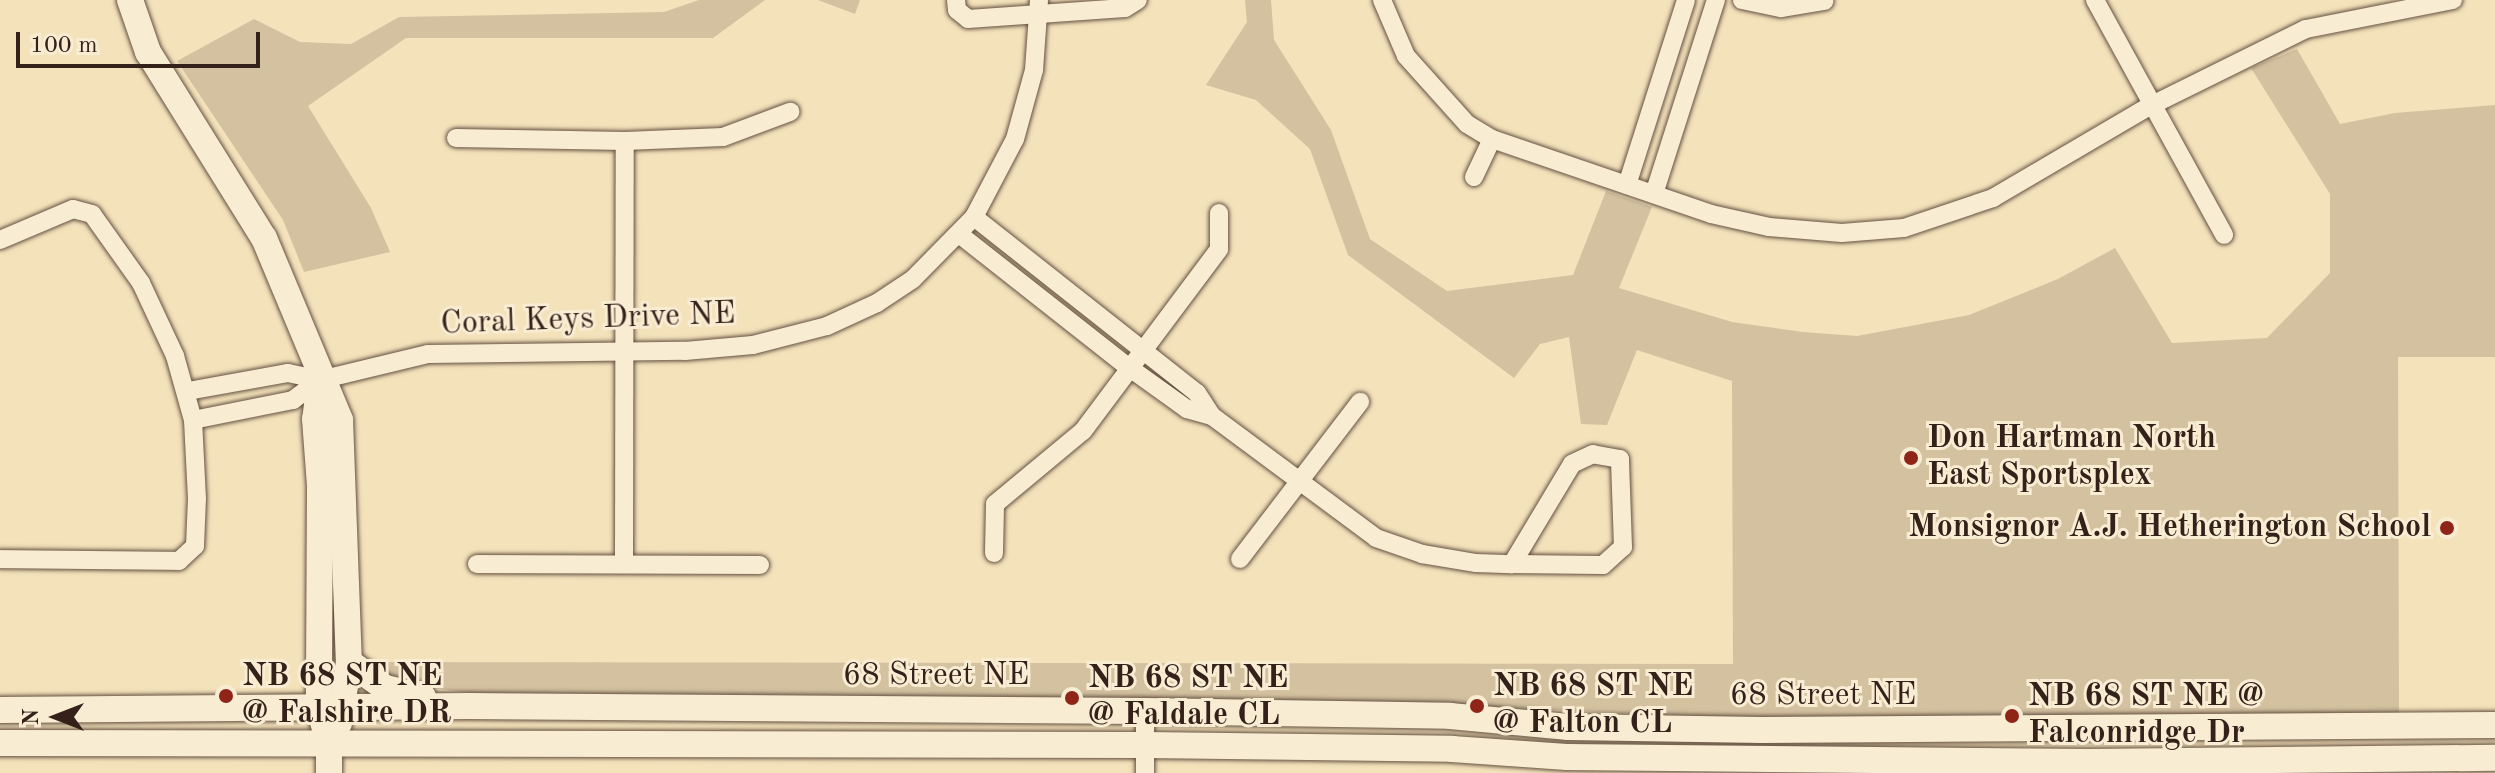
<!DOCTYPE html>
<style>
body{margin:0}
#map{position:relative;width:2495px;height:773px;overflow:hidden;background:#f4e2bb;font-family:"Old Standard TT",serif}
div>[style]{position:absolute}
.green>*{inset:0;background:#d3c1a0}
.roads{filter:drop-shadow(0 0 2px #645142) drop-shadow(0 0 2px #645142)}
.street>*{height:18px;margin:-9px;padding:0 9px;transform-origin:9px;border-radius:9px;background:#f8ecd3}
.secondary>*{height:26px;margin:-13px;padding:0 13px;transform-origin:13px;border-radius:13px;background:#f8ecd3}
.dots>*{width:22px;height:22px;translate:-50% -50%;box-sizing:border-box;border:4px solid #f8ecd3;border-radius:50%}
span{translate:-50% -50%;white-space:nowrap;text-align:center;line-height:1.15;-webkit-text-stroke:6px #f8ecd3;paint-order:stroke}
.street-label{font-size:32px;color:#34211a}
.poi-label{font-size:32px;color:#34211a;font-weight:700}
.left{translate:0 -50%;text-align:left}
.right{translate:-100% -50%;text-align:right}
.north{position:absolute;left:16px;top:677px;width:80px;height:80px;-webkit-text-stroke:6px #f8ecd3;paint-order:stroke;rotate:270deg;font-size:22px;font-weight:700;line-height:32px;text-align:center;color:#34211a}
.north::after{content:'';display:block;margin:auto;width:28px;height:36px;background:#34211a;clip-path:polygon(50% 0,100% 100%,50% 72%,0 100%)}
.scale{position:absolute;left:16px;top:32px;width:244px;height:36px;box-sizing:border-box;border:4px solid #34211a;border-top:0;padding-left:10px;font-size:24px;line-height:28px;white-space:nowrap;color:#34211a;-webkit-text-stroke:6px #f8ecd3;paint-order:stroke}
</style>
<div id="map">
<div class="green">
<i style="clip-path:polygon(699px 0,765px 0,713px 38px,406px 38px,308px 106px,371px 208px,390px 252px,304px 272px,283px 220px,177px 61px,254px 19px,300px 42px,351px 44px,399px 17px,664px 12px)"></i>
<i style="clip-path:polygon(818px 0,860px 0,855px 14px)"></i>
<i style="clip-path:polygon(1245px 0,1271px 0,1274px 40px,1331px 130px,1370px 239px,1447px 291px,1573px 275px,1606px 191px,1652px 207px,1619px 288px,1732px 322px,1803px 332px,1857px 336px,1969px 315px,2058px 279px,2115px 248px,2172px 343px,2267px 338px,2330px 273px,2330px 194px,2251px 68px,2297px 49px,2340px 124px,2395px 113px,2495px 105px,2495px 357px,2398px 357px,2399px 717px,1741px 718px,1437px 705px,503px 697px,407px 685px,379px 676px,387px 662px,1733px 664px,1732px 381px,1637px 350px,1607px 425px,1581px 424px,1569px 337px,1540px 344px,1514px 378px,1348px 255px,1310px 149px,1256px 100px,1206px 85px,1247px 22px)"></i>
</div>
<div class="roads">
<div class="street">
<i style="left:956px;top:0;width:10px;rotate:84deg"></i>
<i style="left:957px;top:10px;width:14px;rotate:39deg"></i>
<i style="left:968px;top:19px;width:157px;rotate:-4deg"></i>
<i style="left:1125px;top:8px;width:15px;rotate:-32deg"></i>
<i style="left:1382px;top:0;width:61px;rotate:66.8deg"></i>
<i style="left:1406px;top:56px;width:91px;rotate:48.1deg"></i>
<i style="left:1467px;top:124px;width:29px;rotate:31deg"></i>
<i style="left:1492px;top:139px;width:231px;rotate:18.9deg"></i>
<i style="left:1711px;top:214px;width:59px;rotate:12.6deg"></i>
<i style="left:1769px;top:227px;width:73px;rotate:4.7deg"></i>
<i style="left:1842px;top:233px;width:62px;rotate:-4.6deg"></i>
<i style="left:1904px;top:228px;width:94px;rotate:-18.6deg"></i>
<i style="left:1993px;top:198px;width:182px;rotate:-30.4deg"></i>
<i style="left:2150px;top:106px;width:174px;rotate:-26.3deg"></i>
<i style="left:2306px;top:29px;width:150px;rotate:-11.2deg"></i>
<i style="left:1742px;top:0;width:40px;rotate:12deg"></i>
<i style="left:1781px;top:8px;width:44px;rotate:-9.2deg"></i>
<i style="left:2095px;top:0;width:268px;rotate:61.2deg"></i>
<i style="left:456px;top:138px;width:169px;rotate:1deg"></i>
<i style="left:625px;top:141px;width:98px;rotate:-2.3deg"></i>
<i style="left:723px;top:137px;width:72px;rotate:-20.5deg"></i>
<i style="left:1474px;top:177px;width:42px;rotate:-64.7deg"></i>
<i style="left:1627px;top:185px;width:194px;rotate:-72.3deg"></i>
<i style="left:1654px;top:194px;width:204px;rotate:-72.3deg"></i>
<i style="left:974px;top:217px;width:284px;rotate:38.3deg"></i>
<i style="left:1197px;top:393px;width:27px;rotate:57deg"></i>
<i style="left:1212px;top:416px;width:204px;rotate:36.6deg"></i>
<i style="left:1376px;top:538px;width:49px;rotate:19.2deg"></i>
<i style="left:1422px;top:554px;width:55px;rotate:9.5deg"></i>
<i style="left:1476px;top:563px;width:36px;rotate:2deg"></i>
<i style="left:1512px;top:564px;width:91px;rotate:0.6deg"></i>
<i style="left:1603px;top:565px;width:27px;rotate:-42deg"></i>
<i style="left:1623px;top:547px;width:88px;rotate:-92deg"></i>
<i style="left:1620px;top:459px;width:27px;rotate:-170deg"></i>
<i style="left:1593px;top:454px;width:23px;rotate:155deg"></i>
<i style="left:1572px;top:464px;width:117px;rotate:121deg"></i>
<i style="left:959px;top:234px;width:214px;rotate:38.2deg"></i>
<i style="left:1127px;top:366px;width:74px;rotate:35.6deg"></i>
<i style="left:1187px;top:409px;width:26px;rotate:16deg"></i>
<i style="left:0;top:240px;width:79px;rotate:-23deg"></i>
<i style="left:73px;top:209px;width:20px;rotate:15deg"></i>
<i style="left:92px;top:214px;width:85px;rotate:54.6deg"></i>
<i style="left:141px;top:283px;width:81px;rotate:65deg"></i>
<i style="left:175px;top:356px;width:66px;rotate:74.3deg"></i>
<i style="left:193px;top:420px;width:78px;rotate:87.1deg"></i>
<i style="left:197px;top:498px;width:48px;rotate:92.4deg"></i>
<i style="left:195px;top:546px;width:22px;rotate:137deg"></i>
<i style="left:179px;top:561px;width:179px;rotate:-179.4deg"></i>
<i style="left:188px;top:391px;width:102px;rotate:-10.2deg"></i>
<i style="left:288px;top:373px;width:33px;rotate:12deg"></i>
<i style="left:193px;top:420px;width:102px;rotate:-11.3deg"></i>
<i style="left:293px;top:400px;width:34px;rotate:-37deg"></i>
<i style="left:320px;top:380px;width:111px;rotate:-13.5deg"></i>
<i style="left:428px;top:354px;width:257px;rotate:-0.7deg"></i>
<i style="left:685px;top:351px;width:68px;rotate:-5deg"></i>
<i style="left:753px;top:345px;width:76px;rotate:-14.4deg"></i>
<i style="left:827px;top:326px;width:55px;rotate:-24.7deg"></i>
<i style="left:877px;top:303px;width:43px;rotate:-33.7deg"></i>
<i style="left:913px;top:279px;width:87px;rotate:-45.5deg"></i>
<i style="left:974px;top:217px;width:88px;rotate:-62.3deg"></i>
<i style="left:1015px;top:139px;width:72px;rotate:-74.6deg"></i>
<i style="left:1034px;top:70px;width:70px;rotate:-85.9deg"></i>
<i style="left:994px;top:553px;width:49px;rotate:-88.8deg"></i>
<i style="left:995px;top:504px;width:114px;rotate:-39.7deg"></i>
<i style="left:1083px;top:431px;width:227px;rotate:-53.2deg"></i>
<i style="left:1219px;top:249px;width:36px;rotate:-90deg"></i>
<i style="left:1240px;top:559px;width:198px;rotate:-52.6deg"></i>
<i style="left:624px;top:563px;width:422px;rotate:-89.9deg"></i>
<i style="left:477px;top:564px;width:283px;rotate:0.2deg"></i>
<i style="left:1145px;top:773px;width:62px;rotate:-90deg"></i>
</div>
<div class="secondary">
<i style="left:130px;top:0;width:55px;rotate:70.9deg"></i>
<i style="left:148px;top:52px;width:219px;rotate:58.1deg"></i>
<i style="left:264px;top:238px;width:197px;rotate:67.3deg"></i>
<i style="left:340px;top:420px;width:242px;rotate:87.9deg"></i>
<i style="left:349px;top:662px;width:62px;rotate:99.3deg"></i>
<i style="left:320px;top:380px;width:39px;rotate:97deg"></i>
<i style="left:315px;top:419px;width:67px;rotate:85.7deg"></i>
<i style="left:320px;top:486px;width:222px;rotate:90.3deg"></i>
<i style="left:319px;top:708px;width:37px;rotate:74deg"></i>
<i style="left:329px;top:744px;width:29px;rotate:90deg"></i>
<i style="left:349px;top:662px;width:44px;rotate:35.8deg"></i>
<i style="left:385px;top:688px;width:39px;rotate:13deg"></i>
<i style="left:0;top:710px;width:469px;rotate:-0.5deg"></i>
<i style="left:469px;top:706px;width:676px;rotate:0.42deg"></i>
<i style="left:1145px;top:711px;width:305px;rotate:0.9deg"></i>
<i style="left:1450px;top:716px;width:119px;rotate:5.3deg"></i>
<i style="left:1568px;top:727px;width:194px;rotate:0.9deg"></i>
<i style="left:1762px;top:730px;width:733px;rotate:-0.39deg"></i>
<i style="left:0;top:743px;width:1145px;rotate:0.1deg"></i>
<i style="left:1145px;top:745px;width:307px;rotate:0.7deg"></i>
<i style="left:1452px;top:749px;width:115px;rotate:4deg"></i>
<i style="left:1567px;top:757px;width:522px;rotate:0.55deg"></i>
<i style="left:2089px;top:762px;width:406px;rotate:-0.6deg"></i>
</div>
</div>
<div class="dots">
<i style="left:1911px;top:458px;background:#8f2418"></i>
<i style="left:2447px;top:528px;background:#8f2418"></i>
<i style="left:226px;top:696px;background:#8f2418"></i>
<i style="left:1072px;top:698px;background:#8f2418"></i>
<i style="left:1477px;top:706px;background:#8f2418"></i>
<i style="left:2012px;top:716px;background:#8f2418"></i>
</div>
<div class="street-label">
<span style="left:588px;top:320px;rotate:-2deg">Coral Keys Drive NE</span>
<span style="left:936px;top:676px">68 Street NE</span>
<span style="left:1823px;top:696px">68 Street NE</span>
</div>
<div class="poi-label">
<span class="left" style="left:1927px;top:458px">Don Hartman North<br>East Sportsplex</span>
<span class="right" style="left:2431px;top:528px">Monsignor A.J. Hetherington School</span>
<span class="left" style="left:242px;top:696px">NB 68 ST NE<br>@ Falshire DR</span>
<span class="left" style="left:1088px;top:698px">NB 68 ST NE<br>@ Faldale CL</span>
<span class="left" style="left:1493px;top:706px">NB 68 ST NE<br>@ Falton CL</span>
<span class="left" style="left:2028px;top:716px">NB 68 ST NE @<br>Falconridge Dr</span>
</div>
<div class="north">N</div>
<div class="scale">100 m</div>
</div>
